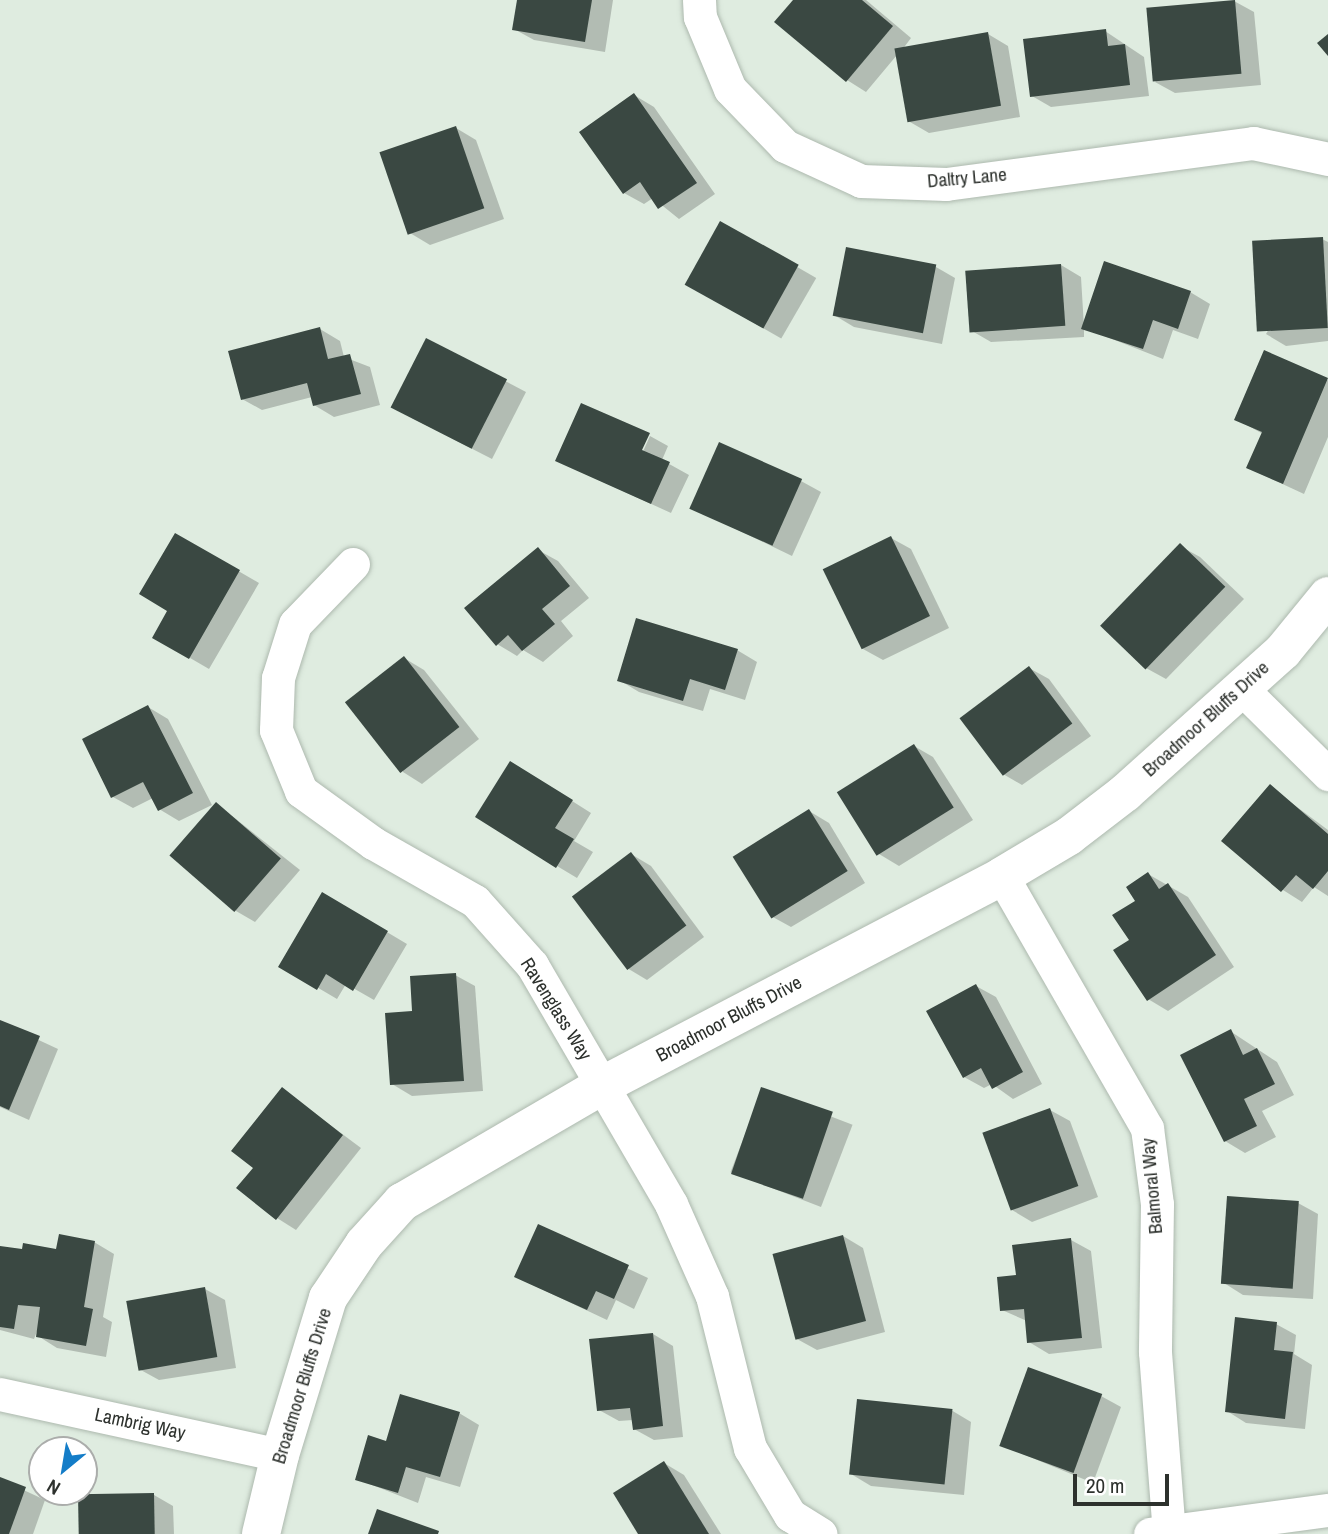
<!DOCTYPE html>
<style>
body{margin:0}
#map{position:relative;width:1328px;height:1534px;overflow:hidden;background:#dfece0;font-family:"Archivo Narrow",sans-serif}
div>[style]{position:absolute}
.shadow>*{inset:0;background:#0003;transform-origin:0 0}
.building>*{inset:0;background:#3a4842;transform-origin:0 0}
.roads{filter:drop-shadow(0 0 2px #adb9ae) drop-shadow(0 0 2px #adb9ae)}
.street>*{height:33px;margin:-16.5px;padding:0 16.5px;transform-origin:16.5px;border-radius:16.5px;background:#fff}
.secondary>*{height:38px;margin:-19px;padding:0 19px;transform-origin:19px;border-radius:19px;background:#fff}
span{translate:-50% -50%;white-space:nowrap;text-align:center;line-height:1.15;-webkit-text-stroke:7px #fff;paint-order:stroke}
.street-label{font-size:19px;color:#2d312d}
.north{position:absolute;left:28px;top:1436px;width:70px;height:70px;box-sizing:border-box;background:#fff;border:2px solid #abadab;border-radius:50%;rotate:210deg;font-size:19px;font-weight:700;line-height:28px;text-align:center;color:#2d312d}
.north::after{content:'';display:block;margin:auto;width:24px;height:32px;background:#147dc8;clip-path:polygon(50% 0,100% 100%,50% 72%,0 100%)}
.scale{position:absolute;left:1073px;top:1474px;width:96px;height:32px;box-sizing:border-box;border:4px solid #2d312d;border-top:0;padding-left:9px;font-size:21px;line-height:24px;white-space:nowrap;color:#2d312d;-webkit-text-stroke:5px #fff;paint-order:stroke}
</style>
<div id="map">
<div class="shadow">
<i style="clip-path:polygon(519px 0,613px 0,605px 52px,534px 40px,514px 29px)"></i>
<i style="clip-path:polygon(796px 0,866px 0,911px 38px,902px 50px,988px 34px,1008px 46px,1020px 117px,929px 133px,910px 122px,897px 55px,866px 92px,847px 80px)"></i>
<i style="clip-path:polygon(1234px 1px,1254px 12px,1261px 85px,1175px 93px,1155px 82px)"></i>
<i style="clip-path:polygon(1105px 31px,1144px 57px,1149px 96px,1051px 107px,1032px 96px)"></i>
<i style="clip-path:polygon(634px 95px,654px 107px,715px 194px,679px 219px,653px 198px,644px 204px,624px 193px)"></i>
<i style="clip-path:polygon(456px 128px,476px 140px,504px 219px,430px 245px,410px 233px)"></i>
<i style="left:721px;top:223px;width:110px;height:70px;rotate:30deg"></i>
<i style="clip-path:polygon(1322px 239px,1328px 242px,1328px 341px,1286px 346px,1266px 334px)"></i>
<i style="clip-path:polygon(1061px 265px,1081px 277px,1084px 327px,1190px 292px,1210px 304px,1198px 339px,1173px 330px,1163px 359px,1084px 328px,1084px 337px,991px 342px,972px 331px)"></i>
<i style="clip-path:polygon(936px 267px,955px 278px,942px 344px,854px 327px,834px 315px)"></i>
<i style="clip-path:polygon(320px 329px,340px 341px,344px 357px,370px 367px,380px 405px,334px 417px,314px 405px,312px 397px,262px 410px,242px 399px)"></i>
<i style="clip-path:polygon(427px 340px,526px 392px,492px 459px,412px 418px)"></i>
<i style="clip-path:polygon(1265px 353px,1328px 380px,1328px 437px,1304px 494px,1248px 468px,1263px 434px,1236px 419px)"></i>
<i style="clip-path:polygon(650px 436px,668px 446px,662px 460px,689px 475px,671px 513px,557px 461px,640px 458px)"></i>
<i style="clip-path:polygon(801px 481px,821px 492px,792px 556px,692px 508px)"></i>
<i style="clip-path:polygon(176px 535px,259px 583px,209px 669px,154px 637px,170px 610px)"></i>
<i style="clip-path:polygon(891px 538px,911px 549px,949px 628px,883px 660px,863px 649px)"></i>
<i style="clip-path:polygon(1180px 546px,1200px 557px,1244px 599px,1166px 679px,1146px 668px)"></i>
<i style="clip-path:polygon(538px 550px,558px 561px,589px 598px,561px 621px,573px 636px,543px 662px,523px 650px,517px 656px,497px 644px)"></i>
<i style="clip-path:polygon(737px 650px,757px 662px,745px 700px,710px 689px,703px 711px,639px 692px,619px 680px)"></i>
<i style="clip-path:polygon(404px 658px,424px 670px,479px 739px,422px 784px,403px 772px)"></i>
<i style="clip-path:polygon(1029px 668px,1049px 679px,1091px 736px,1022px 785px,1003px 774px)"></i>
<i style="clip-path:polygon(148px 707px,168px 719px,212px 805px,179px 821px,159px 809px,153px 798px,133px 808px,113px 797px)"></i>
<i style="clip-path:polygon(914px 746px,933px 757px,973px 820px,899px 866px,879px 854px)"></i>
<i style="clip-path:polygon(531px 775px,591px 813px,574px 841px,593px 852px,577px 878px,557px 866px)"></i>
<i style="clip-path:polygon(1270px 787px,1328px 830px,1328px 896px,1314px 887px,1302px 902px,1283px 890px)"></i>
<i style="clip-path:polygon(217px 804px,300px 870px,255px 922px,236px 911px)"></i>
<i style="clip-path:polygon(809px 811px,829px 823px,865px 883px,791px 927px,771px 916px)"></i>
<i style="clip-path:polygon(631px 854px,651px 866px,704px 937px,647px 980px,627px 968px)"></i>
<i style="clip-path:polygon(1148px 874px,1188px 897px,1234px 967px,1168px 1011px,1148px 999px,1137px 901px)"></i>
<i style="clip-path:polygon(323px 894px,407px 944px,374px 1000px,346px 984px,337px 999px,281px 966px)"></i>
<i style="clip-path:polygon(455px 975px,475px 986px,483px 1091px,412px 1096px,392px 1084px,414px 1013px)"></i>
<i style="clip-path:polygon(976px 986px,996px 997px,1042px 1084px,1013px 1099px,992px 1084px,984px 1088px,964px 1077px)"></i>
<i style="clip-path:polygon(0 1022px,58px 1049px,29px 1120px,0 1107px)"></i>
<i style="clip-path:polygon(1230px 1031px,1277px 1062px,1294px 1095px,1262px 1111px,1276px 1137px,1245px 1153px,1225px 1141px)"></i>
<i style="clip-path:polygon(282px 1089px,361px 1148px,296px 1230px,277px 1218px,255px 1167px)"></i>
<i style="left:762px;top:1090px;width:97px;height:88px;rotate:21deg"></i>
<i style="clip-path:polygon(1050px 1110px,1070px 1121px,1098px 1197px,1032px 1222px,1012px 1210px)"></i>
<i style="clip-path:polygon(1298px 1203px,1318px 1214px,1313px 1299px,1243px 1295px,1224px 1283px)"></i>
<i style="clip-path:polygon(539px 1227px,648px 1278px,634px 1309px,616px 1300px,607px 1320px,516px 1277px)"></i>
<i style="clip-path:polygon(843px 1236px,863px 1248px,885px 1332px,817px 1350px,797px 1339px)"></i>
<i style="clip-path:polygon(1071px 1240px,1091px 1251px,1102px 1348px,1049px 1354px,1029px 1342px,1027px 1321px,1002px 1310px,1017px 1277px)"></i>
<i style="clip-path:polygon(94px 1242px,114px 1254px,103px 1317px,112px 1322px,106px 1357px,57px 1348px,38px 1336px,39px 1326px,34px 1339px,0 1330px,0 1248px,57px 1251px)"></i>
<i style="clip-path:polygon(205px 1289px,225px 1300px,236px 1368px,159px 1380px,139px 1369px)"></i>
<i style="clip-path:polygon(1276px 1324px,1296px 1335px,1294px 1354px,1312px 1365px,1305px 1429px,1246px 1423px,1227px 1411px)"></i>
<i style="clip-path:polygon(653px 1334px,673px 1346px,683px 1437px,654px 1440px,634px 1429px,633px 1420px,619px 1421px,599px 1410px)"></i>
<i style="clip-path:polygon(1101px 1396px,1121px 1407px,1093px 1483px,1001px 1445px)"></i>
<i style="clip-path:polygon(951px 1410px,971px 1422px,964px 1495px,871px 1486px,851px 1474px)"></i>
<i style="clip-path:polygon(459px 1413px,479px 1425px,460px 1487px,426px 1477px,418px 1503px,357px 1479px,387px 1443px)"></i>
<i style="clip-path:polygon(664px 1463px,684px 1475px,721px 1534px,640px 1534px)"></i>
<i style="clip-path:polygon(0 1479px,45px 1500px,33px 1534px,0 1534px)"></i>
<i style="clip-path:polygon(154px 1495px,173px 1506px,174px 1534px,81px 1534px)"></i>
</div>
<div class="building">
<i style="clip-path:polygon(517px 0,592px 0,585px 42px,512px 30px)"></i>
<i style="clip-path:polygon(793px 0,862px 0,893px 26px,846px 82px,774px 22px)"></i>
<i style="left:1235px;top:0;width:74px;height:89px;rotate:85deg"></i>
<i style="clip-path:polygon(1106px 29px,1108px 46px,1125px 44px,1130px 85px,1030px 97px,1023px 39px)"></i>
<i style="left:988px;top:32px;width:75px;height:95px;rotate:80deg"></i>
<i style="clip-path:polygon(1328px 34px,1328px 56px,1317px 43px)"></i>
<i style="clip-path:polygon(634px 93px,697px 183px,658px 209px,640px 182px,623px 194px,579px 132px)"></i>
<i style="left:456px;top:126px;width:87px;height:81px;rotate:71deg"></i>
<i style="left:720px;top:221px;width:90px;height:73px;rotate:29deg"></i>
<i style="left:1323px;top:237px;width:91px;height:71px;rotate:87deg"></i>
<i style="left:846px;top:247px;width:92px;height:70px;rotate:11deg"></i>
<i style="clip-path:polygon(1104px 261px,1191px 291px,1178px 329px,1153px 320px,1143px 349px,1081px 329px)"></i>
<i style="left:1061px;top:264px;width:62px;height:96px;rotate:86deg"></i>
<i style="clip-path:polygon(320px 327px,328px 359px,350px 354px,361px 394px,313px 406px,307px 383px,241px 400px,228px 351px)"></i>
<i style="left:426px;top:338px;width:91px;height:78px;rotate:27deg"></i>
<i style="clip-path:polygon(1264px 350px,1328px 378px,1283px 484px,1246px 468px,1262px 432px,1234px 420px)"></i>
<i style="clip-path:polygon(581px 403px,650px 433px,642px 450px,670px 462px,651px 504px,555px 461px)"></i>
<i style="left:719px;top:442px;width:91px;height:73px;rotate:24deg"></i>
<i style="clip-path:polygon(175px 533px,240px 570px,189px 659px,152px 638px,167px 611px,139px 594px)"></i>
<i style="left:891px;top:536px;width:89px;height:76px;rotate:64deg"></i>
<i style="left:1180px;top:543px;width:63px;height:115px;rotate:44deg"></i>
<i style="clip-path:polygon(538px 547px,570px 586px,542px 609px,555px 624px,522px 651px,508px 635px,496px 646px,464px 608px)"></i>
<i style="clip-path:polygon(636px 618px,738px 649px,725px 690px,690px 679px,683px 701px,617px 681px)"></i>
<i style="left:404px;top:656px;width:90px;height:75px;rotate:52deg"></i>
<i style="left:1029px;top:666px;width:72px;height:87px;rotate:53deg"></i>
<i style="clip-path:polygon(148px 705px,193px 793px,158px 811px,143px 782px,111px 798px,82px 739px)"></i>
<i style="left:914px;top:744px;width:75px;height:91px;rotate:58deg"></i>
<i style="clip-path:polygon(510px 761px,573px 800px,555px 828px,574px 839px,556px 868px,475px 817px)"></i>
<i style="clip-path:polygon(1270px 784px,1328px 834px,1328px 871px,1313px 889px,1296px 875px,1281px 892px,1221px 841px)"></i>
<i style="left:216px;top:802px;width:86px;height:71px;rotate:41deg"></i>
<i style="left:809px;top:809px;width:73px;height:90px;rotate:58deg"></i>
<i style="left:631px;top:852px;width:92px;height:74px;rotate:53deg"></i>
<i style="clip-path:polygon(1148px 872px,1159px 889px,1168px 883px,1216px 955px,1147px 1001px,1113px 950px,1129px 940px,1112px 915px,1135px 901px,1126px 887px)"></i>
<i style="clip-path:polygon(322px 892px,388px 931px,353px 991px,326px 974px,317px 990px,278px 967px)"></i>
<i style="clip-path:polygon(456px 973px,464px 1081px,390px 1085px,385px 1013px,412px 1011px,410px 976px)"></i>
<i style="clip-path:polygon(976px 984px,1023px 1072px,992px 1089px,981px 1068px,963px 1078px,926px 1011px)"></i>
<i style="clip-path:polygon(0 1020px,40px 1036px,9px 1110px,0 1106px)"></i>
<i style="clip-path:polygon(1231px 1029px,1243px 1055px,1257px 1048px,1275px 1084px,1244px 1099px,1257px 1126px,1224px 1142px,1180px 1055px)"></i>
<i style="clip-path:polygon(282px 1087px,343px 1135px,276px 1220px,236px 1188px,253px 1168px,231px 1151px)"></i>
<i style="left:761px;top:1087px;width:76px;height:92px;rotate:19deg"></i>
<i style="left:1050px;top:1108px;width:83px;height:72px;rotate:70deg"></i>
<i style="left:1227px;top:1196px;width:72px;height:88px;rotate:4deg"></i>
<i style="clip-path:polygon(538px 1224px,629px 1265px,614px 1299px,596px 1291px,587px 1310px,514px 1277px)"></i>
<i style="clip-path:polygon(59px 1234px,95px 1241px,84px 1307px,93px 1309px,86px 1346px,36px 1337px,40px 1307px,18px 1305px,14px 1329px,0 1327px,0 1246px,22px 1249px,23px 1243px,56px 1249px)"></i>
<i style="left:843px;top:1235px;width:89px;height:73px;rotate:75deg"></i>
<i style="clip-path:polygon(1071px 1238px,1082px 1338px,1027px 1343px,1024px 1309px,1000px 1311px,997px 1277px,1016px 1275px,1012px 1245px)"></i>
<i style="left:205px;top:1287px;width:71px;height:80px;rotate:80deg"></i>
<i style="clip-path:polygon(1235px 1317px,1277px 1322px,1274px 1350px,1293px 1352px,1285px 1419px,1225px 1412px)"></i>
<i style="clip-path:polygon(653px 1333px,663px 1426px,633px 1430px,630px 1408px,597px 1411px,589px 1339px)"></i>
<i style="left:1028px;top:1367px;width:79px;height:84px;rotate:20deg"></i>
<i style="clip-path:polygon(400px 1394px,460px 1412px,440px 1477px,406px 1467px,398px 1493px,355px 1480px,368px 1435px,386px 1441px)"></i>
<i style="left:857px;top:1399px;width:96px;height:76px;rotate:6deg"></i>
<i style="clip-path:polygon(664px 1461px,709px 1534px,638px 1534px,613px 1493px)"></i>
<i style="clip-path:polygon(0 1477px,26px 1487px,9px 1534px,0 1534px)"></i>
<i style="left:154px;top:1493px;width:41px;height:76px;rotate:89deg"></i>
<i style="clip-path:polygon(377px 1509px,439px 1531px,438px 1534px,368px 1534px)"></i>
</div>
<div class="roads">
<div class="street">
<i style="left:699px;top:0;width:17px;rotate:87deg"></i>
<i style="left:700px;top:17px;width:78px;rotate:67.4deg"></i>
<i style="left:730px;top:89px;width:79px;rotate:46deg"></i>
<i style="left:785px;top:146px;width:84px;rotate:24.7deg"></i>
<i style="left:861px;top:181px;width:85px;rotate:2deg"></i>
<i style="left:946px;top:184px;width:310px;rotate:-7.6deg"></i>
<i style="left:1253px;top:143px;width:77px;rotate:12deg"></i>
<i style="left:353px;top:564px;width:83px;rotate:134deg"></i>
<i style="left:295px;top:624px;width:57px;rotate:107.5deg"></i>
<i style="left:278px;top:678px;width:52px;rotate:92.2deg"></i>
<i style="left:276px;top:730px;width:66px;rotate:67.7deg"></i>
<i style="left:301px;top:791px;width:89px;rotate:35.8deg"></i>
<i style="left:373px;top:843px;width:117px;rotate:29.6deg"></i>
<i style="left:475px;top:901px;width:86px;rotate:48.3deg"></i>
<i style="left:532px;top:965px;width:276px;rotate:59.8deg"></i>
<i style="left:671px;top:1204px;width:101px;rotate:66deg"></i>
<i style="left:712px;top:1296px;width:157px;rotate:76deg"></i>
<i style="left:750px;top:1448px;width:78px;rotate:59.2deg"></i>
<i style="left:790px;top:1515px;width:36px;rotate:32deg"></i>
<i style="left:1240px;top:687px;width:124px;rotate:44.7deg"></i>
<i style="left:1002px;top:876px;width:291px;rotate:60.1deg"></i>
<i style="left:1147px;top:1128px;width:77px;rotate:82.5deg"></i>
<i style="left:1157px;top:1204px;width:148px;rotate:90.8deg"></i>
<i style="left:1155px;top:1352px;width:183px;rotate:85.6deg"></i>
<i style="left:0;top:1394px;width:287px;rotate:12.3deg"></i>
<i style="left:1150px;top:1534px;width:180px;rotate:-7.7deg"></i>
</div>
<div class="secondary">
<i style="left:261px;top:1534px;width:81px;rotate:-76.5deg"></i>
<i style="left:280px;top:1455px;width:164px;rotate:-73deg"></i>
<i style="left:328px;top:1298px;width:65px;rotate:-56.3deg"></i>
<i style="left:364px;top:1244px;width:57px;rotate:-47.9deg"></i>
<i style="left:402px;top:1202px;width:233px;rotate:-30.2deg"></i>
<i style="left:603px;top:1085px;width:450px;rotate:-27.6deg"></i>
<i style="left:1002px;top:876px;width:78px;rotate:-30.8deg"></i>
<i style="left:1069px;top:836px;width:71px;rotate:-37.5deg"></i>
<i style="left:1125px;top:793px;width:212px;rotate:-41.9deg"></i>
<i style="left:1283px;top:651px;width:71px;rotate:-50.7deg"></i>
</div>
</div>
<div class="street-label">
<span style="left:967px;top:178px;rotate:-5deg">Daltry Lane</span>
<span style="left:1206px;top:719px;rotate:-42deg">Broadmoor Bluffs Drive</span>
<span style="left:556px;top:1009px;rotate:58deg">Ravenglass Way</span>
<span style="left:729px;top:1019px;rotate:-28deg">Broadmoor Bluffs Drive</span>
<span style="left:1152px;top:1186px;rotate:-95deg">Balmoral Way</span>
<span style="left:302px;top:1386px;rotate:-73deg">Broadmoor Bluffs Drive</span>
<span style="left:140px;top:1424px;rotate:12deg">Lambrig Way</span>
</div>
<div class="north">N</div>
<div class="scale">20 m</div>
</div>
